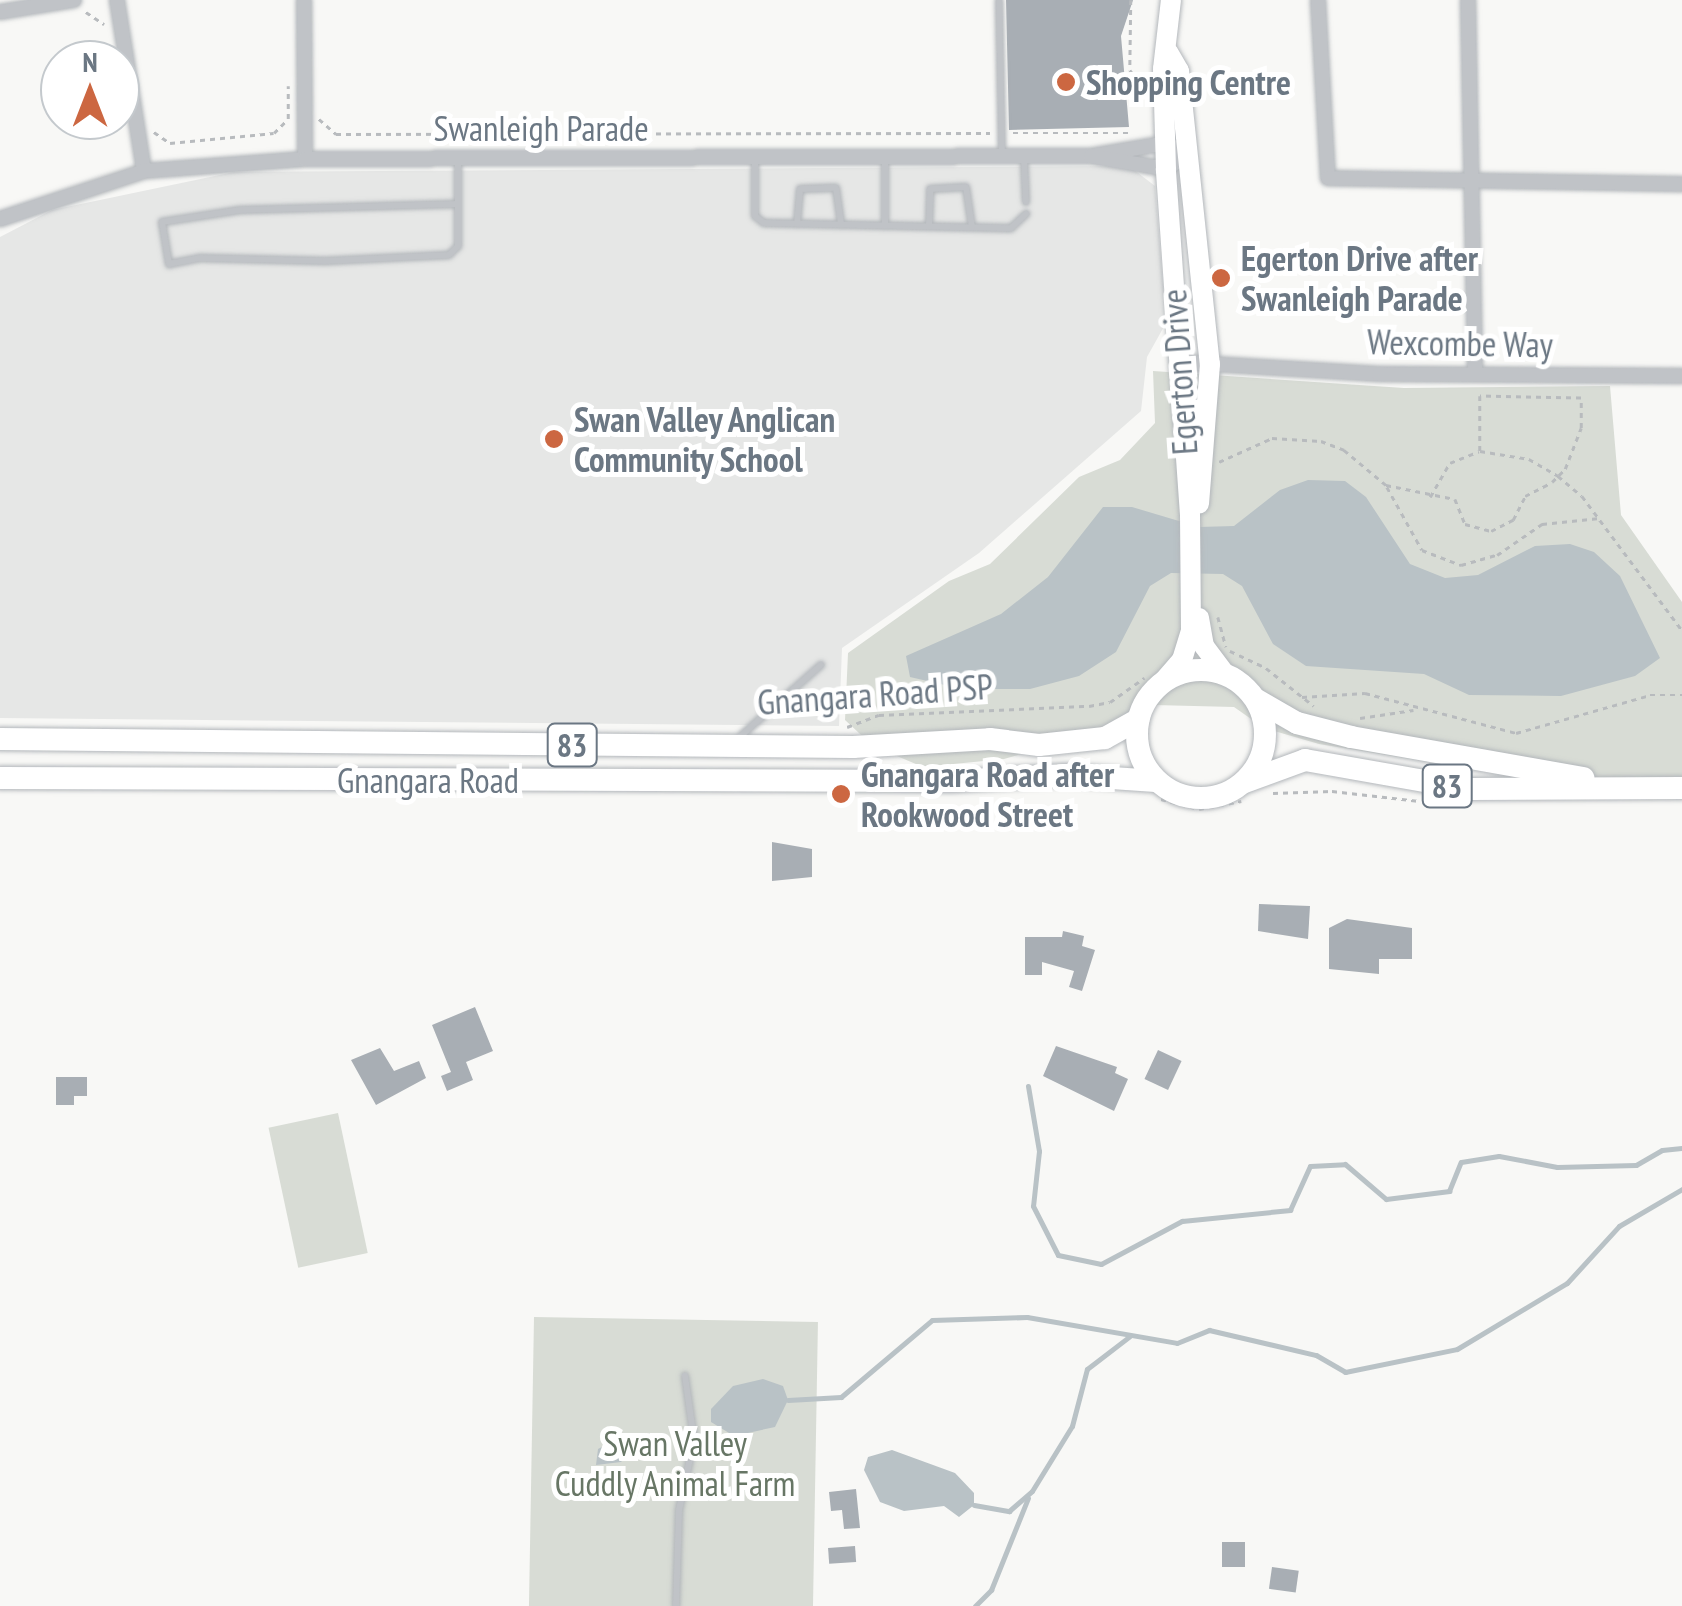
<!DOCTYPE html>
<style>
body{margin:0}
#map{position:relative;width:1682px;height:1606px;overflow:hidden;background:#f8f8f6;font-family:"PT Sans Narrow",sans-serif}
div>[style]{position:absolute}
.built>*{inset:0;background:#e6e7e6}
.green>*{inset:0;background:#d8dcd5;transform-origin:0 0}
.water>*{inset:0;background:#b9c2c6}
.stream>*{height:5px;margin:-2.5px;padding:0 2.5px;transform-origin:2.5px;border-radius:2.5px;background:#b9c2c6}
.building>*{inset:0;background:#a8aeb4;transform-origin:0 0}
.path>*{height:2.5px;margin-top:-1.25px;transform-origin:0;background:repeating-linear-gradient(90deg,#b8bbbe 0 5px,transparent 0 10px)}
.roads{filter:drop-shadow(0 0 2px #b3b7bb) drop-shadow(0 0 2px #b3b7bb)}
.lane>*{height:6px;margin:-3px;padding:0 3px;transform-origin:3px;border-radius:3px;background:#c0c3c7}
.street>*{height:14px;margin:-7px;padding:0 7px;transform-origin:7px;border-radius:7px;background:#c0c3c7}
.secondary>*{height:20px;margin:-10px;padding:0 10px;transform-origin:10px;border-radius:10px;background:#fff}
.primary>*{height:22px;margin:-11px;padding:0 11px;transform-origin:11px;border-radius:11px;background:#fff}
.primary>.ring{margin:-11px;padding:0;box-sizing:content-box;background:none;border:22px solid #fff;border-radius:50%}
.dots>*{width:28px;height:28px;translate:-50% -50%;box-sizing:border-box;border:5px solid #fff;border-radius:50%}
span{translate:-50% -50%;white-space:nowrap;text-align:center;line-height:1.15;-webkit-text-stroke:10px #fff;paint-order:stroke}
.shield-label span{padding:2px 8px;background:#fff;border:2px solid;border-radius:8px;-webkit-text-stroke-width:0}
.shield-label{font-size:32px;color:#6b7783;font-weight:700}
.poi-label{font-size:35px;color:#6b7783;font-weight:700}
.left{translate:0 -50%;text-align:left}
.street-label{font-size:35px;color:#6b7783}
.park-label{font-size:35px;color:#677665}
.north{position:absolute;left:40px;top:40px;width:100px;height:100px;box-sizing:border-box;background:#fff;border:2px solid #c4c9cd;border-radius:50%;rotate:0deg;font-size:28px;font-weight:700;line-height:40px;text-align:center;color:#6b7783}
.north::after{content:'';display:block;margin:auto;width:35px;height:45px;background:#cc6741;clip-path:polygon(50% 0,100% 100%,50% 72%,0 100%)}
</style>
<div id="map">
<div class="built">
<i style="clip-path:polygon(1129px 166px,1155px 186px,1166px 323px,1147px 357px,1141px 411px,979px 553px,842px 648px,839px 726px,0 718px,0 237px,52px 210px,234px 172px)"></i>
</div>
<div class="green">
<i style="clip-path:polygon(1153px 371px,1404px 388px,1610px 386px,1621px 515px,1682px 602px,1682px 781px,1490px 772px,1319px 744px,1264px 728px,1234px 707px,1154px 705px,1138px 720px,1004px 759px,923px 767px,873px 746px,845px 720px,848px 653px,949px 581px,990px 564px,1079px 477px,1120px 460px,1155px 423px)"></i>
<i style="left:338px;top:1113px;width:143px;height:71px;rotate:78deg"></i>
<i style="left:534px;top:1317px;width:284px;height:289px;rotate:1deg"></i>
</div>
<div class="water">
<i style="clip-path:polygon(1308px 480px,1345px 481px,1366px 497px,1410px 564px,1445px 578px,1478px 575px,1535px 546px,1570px 544px,1594px 552px,1620px 576px,1660px 658px,1635px 676px,1561px 696px,1469px 695px,1424px 674px,1306px 666px,1273px 644px,1242px 586px,1223px 574px,1171px 573px,1150px 586px,1116px 652px,1079px 676px,1030px 689px,962px 689px,910px 677px,906px 656px,1001px 614px,1048px 577px,1103px 507px,1132px 507px,1199px 527px,1234px 526px,1280px 490px)"></i>
<i style="clip-path:polygon(763px 1379px,783px 1386px,788px 1400px,775px 1427px,734px 1436px,711px 1422px,711px 1409px,733px 1386px)"></i>
<i style="clip-path:polygon(613px 1441px,627px 1441px,632px 1449px,621px 1462px,596px 1465px,598px 1449px)"></i>
<i style="clip-path:polygon(892px 1450px,955px 1473px,974px 1493px,974px 1505px,959px 1517px,944px 1506px,904px 1511px,880px 1502px,864px 1470px,868px 1457px)"></i>
</div>
<div class="stream">
<i style="left:1028px;top:1086px;width:66px;rotate:80.4deg"></i>
<i style="left:1039px;top:1151px;width:55px;rotate:96.2deg"></i>
<i style="left:1033px;top:1206px;width:55px;rotate:63deg"></i>
<i style="left:1058px;top:1255px;width:44px;rotate:11.8deg"></i>
<i style="left:1101px;top:1264px;width:92px;rotate:-28deg"></i>
<i style="left:1182px;top:1221px;width:109px;rotate:-5.8deg"></i>
<i style="left:1290px;top:1210px;width:48px;rotate:-65.6deg"></i>
<i style="left:1310px;top:1166px;width:35px;rotate:-3deg"></i>
<i style="left:1345px;top:1164px;width:54px;rotate:40.5deg"></i>
<i style="left:1386px;top:1199px;width:64px;rotate:-7.2deg"></i>
<i style="left:1449px;top:1191px;width:31px;rotate:-68deg"></i>
<i style="left:1461px;top:1162px;width:38px;rotate:-9deg"></i>
<i style="left:1499px;top:1156px;width:59px;rotate:10.7deg"></i>
<i style="left:1557px;top:1167px;width:79px;rotate:-1.5deg"></i>
<i style="left:1636px;top:1165px;width:30px;rotate:-30deg"></i>
<i style="left:1662px;top:1150px;width:20px;rotate:-6deg"></i>
<i style="left:788px;top:1400px;width:53px;rotate:-3.2deg"></i>
<i style="left:841px;top:1397px;width:119px;rotate:-40.2deg"></i>
<i style="left:932px;top:1320px;width:95px;rotate:-1.8deg"></i>
<i style="left:1027px;top:1317px;width:152px;rotate:9.8deg"></i>
<i style="left:1177px;top:1343px;width:35px;rotate:-22deg"></i>
<i style="left:1209px;top:1330px;width:110px;rotate:13.2deg"></i>
<i style="left:1316px;top:1355px;width:34px;rotate:30deg"></i>
<i style="left:1345px;top:1372px;width:114px;rotate:-11.6deg"></i>
<i style="left:1457px;top:1349px;width:128px;rotate:-31deg"></i>
<i style="left:1567px;top:1283px;width:77px;rotate:-47.6deg"></i>
<i style="left:1619px;top:1226px;width:73px;rotate:-30.4deg"></i>
<i style="left:974px;top:1505px;width:36px;rotate:10deg"></i>
<i style="left:1009px;top:1511px;width:30px;rotate:-41deg"></i>
<i style="left:1032px;top:1491px;width:76px;rotate:-58.4deg"></i>
<i style="left:1072px;top:1426px;width:59px;rotate:-75.3deg"></i>
<i style="left:1087px;top:1369px;width:54px;rotate:-37.5deg"></i>
<i style="left:975px;top:1606px;width:23px;rotate:-45deg"></i>
<i style="left:991px;top:1590px;width:99px;rotate:-68.1deg"></i>
</div>
<div class="building">
<i style="clip-path:polygon(1006px 0,1133px 0,1121px 36px,1129px 127px,1009px 130px)"></i>
<i style="clip-path:polygon(772px 842px,812px 849px,812px 877px,772px 881px)"></i>
<i style="clip-path:polygon(1259px 904px,1310px 906px,1308px 939px,1258px 931px)"></i>
<i style="clip-path:polygon(1347px 919px,1412px 928px,1412px 959px,1379px 959px,1379px 974px,1329px 969px,1329px 928px)"></i>
<i style="clip-path:polygon(1063px 931px,1084px 936px,1082px 946px,1095px 950px,1082px 991px,1069px 987px,1074px 971px,1042px 962px,1042px 975px,1025px 975px,1025px 937px,1062px 937px)"></i>
<i style="clip-path:polygon(475px 1007px,493px 1051px,466px 1062px,473px 1080px,447px 1091px,441px 1076px,451px 1072px,432px 1025px)"></i>
<i style="clip-path:polygon(1056px 1046px,1117px 1067px,1115px 1073px,1128px 1079px,1114px 1111px,1043px 1076px)"></i>
<i style="clip-path:polygon(380px 1048px,394px 1071px,419px 1061px,426px 1078px,376px 1105px,351px 1060px)"></i>
<i style="left:1158px;top:1050px;width:26px;height:32px;rotate:25deg"></i>
<i style="clip-path:polygon(56px 1077px,87px 1077px,87px 1096px,74px 1096px,74px 1105px,56px 1105px)"></i>
<i style="clip-path:polygon(856px 1489px,860px 1528px,844px 1529px,842px 1510px,831px 1511px,829px 1492px)"></i>
<i style="left:1222px;top:1542px;width:23px;height:25px"></i>
<i style="left:855px;top:1546px;width:16px;height:27px;rotate:86deg"></i>
<i style="left:1272px;top:1567px;width:27px;height:22px;rotate:8deg"></i>
</div>
<div class="path">
<i style="left:1131px;top:0;width:70px;rotate:90.8deg"></i>
<i style="left:1130px;top:70px;width:26px;rotate:53deg"></i>
<i style="left:86px;top:12px;width:22px;rotate:34deg"></i>
<i style="left:319px;top:119px;width:23px;rotate:41deg"></i>
<i style="left:336px;top:134px;width:654px;rotate:-0.09deg"></i>
<i style="left:154px;top:132px;width:19px;rotate:35deg"></i>
<i style="left:170px;top:143px;width:104px;rotate:-5.5deg"></i>
<i style="left:274px;top:133px;width:20px;rotate:-45deg"></i>
<i style="left:288px;top:119px;width:33px;rotate:-90deg"></i>
<i style="left:1013px;top:133px;width:117px"></i>
<i style="left:1219px;top:462px;width:58px;rotate:-24.4deg"></i>
<i style="left:1272px;top:438px;width:49px;rotate:3.5deg"></i>
<i style="left:1321px;top:441px;width:25px;rotate:21deg"></i>
<i style="left:1344px;top:450px;width:55px;rotate:39.8deg"></i>
<i style="left:1386px;top:485px;width:70px;rotate:11.5deg"></i>
<i style="left:1455px;top:499px;width:27px;rotate:68deg"></i>
<i style="left:1465px;top:524px;width:27px;rotate:15deg"></i>
<i style="left:1491px;top:531px;width:25px;rotate:-27deg"></i>
<i style="left:1513px;top:520px;width:27px;rotate:-63deg"></i>
<i style="left:1525px;top:496px;width:30px;rotate:-27deg"></i>
<i style="left:1552px;top:482px;width:18px;rotate:-45deg"></i>
<i style="left:1565px;top:469px;width:44px;rotate:-68.7deg"></i>
<i style="left:1581px;top:428px;width:30px;rotate:-90deg"></i>
<i style="left:1581px;top:398px;width:101px;rotate:-178.9deg"></i>
<i style="left:1480px;top:396px;width:55px;rotate:90deg"></i>
<i style="left:1480px;top:451px;width:50px;rotate:9.3deg"></i>
<i style="left:1529px;top:459px;width:34px;rotate:30deg"></i>
<i style="left:1558px;top:476px;width:31px;rotate:40deg"></i>
<i style="left:1582px;top:496px;width:167px;rotate:53.3deg"></i>
<i style="left:1387px;top:487px;width:72px;rotate:60.9deg"></i>
<i style="left:1422px;top:550px;width:42px;rotate:21deg"></i>
<i style="left:1461px;top:565px;width:37px;rotate:-16deg"></i>
<i style="left:1497px;top:555px;width:55px;rotate:-34.6deg"></i>
<i style="left:1542px;top:524px;width:58px;rotate:-5.9deg"></i>
<i style="left:1430px;top:497px;width:39px;rotate:-60deg"></i>
<i style="left:1450px;top:463px;width:31px;rotate:-22deg"></i>
<i style="left:1218px;top:617px;width:31px;rotate:75deg"></i>
<i style="left:1230px;top:651px;width:40px;rotate:25deg"></i>
<i style="left:1266px;top:668px;width:61px;rotate:38.4deg"></i>
<i style="left:1302px;top:697px;width:63px;rotate:-3.6deg"></i>
<i style="left:1365px;top:693px;width:156px;rotate:14.8deg"></i>
<i style="left:1516px;top:733px;width:139px;rotate:-15.8deg"></i>
<i style="left:1650px;top:695px;width:32px"></i>
<i style="left:1360px;top:718px;width:54px;rotate:-8.6deg"></i>
<i style="left:847px;top:727px;width:34px;rotate:-21deg"></i>
<i style="left:879px;top:715px;width:210px;rotate:-2.5deg"></i>
<i style="left:1089px;top:706px;width:21px;rotate:-11deg"></i>
<i style="left:1110px;top:702px;width:42px;rotate:-35.2deg"></i>
<i style="left:1273px;top:793px;width:59px;rotate:-1.9deg"></i>
<i style="left:1332px;top:791px;width:88px;rotate:6.6deg"></i>
<i style="left:1161px;top:799px;width:39px;rotate:15deg"></i>
<i style="left:1199px;top:809px;width:43px;rotate:-10.8deg"></i>
</div>
<div class="roads">
<div class="lane">
<i style="left:999px;top:0;width:155px;rotate:88.9deg"></i>
<i style="left:1024px;top:157px;width:45px;rotate:87.5deg"></i>
<i style="left:755px;top:158px;width:58px;rotate:90deg"></i>
<i style="left:755px;top:216px;width:11px;rotate:38deg"></i>
<i style="left:764px;top:223px;width:247px;rotate:1.2deg"></i>
<i style="left:1011px;top:228px;width:21px;rotate:-43deg"></i>
<i style="left:457px;top:204px;width:217px;rotate:178.4deg"></i>
<i style="left:240px;top:210px;width:79px;rotate:171.3deg"></i>
<i style="left:162px;top:222px;width:43px;rotate:80.5deg"></i>
<i style="left:169px;top:264px;width:32px;rotate:-11deg"></i>
<i style="left:200px;top:258px;width:125px;rotate:1.4deg"></i>
<i style="left:325px;top:261px;width:124px;rotate:-2.8deg"></i>
<i style="left:449px;top:255px;width:13px;rotate:-45deg"></i>
<i style="left:458px;top:246px;width:86px;rotate:-90deg"></i>
<i style="left:797px;top:224px;width:35px;rotate:-85deg"></i>
<i style="left:800px;top:189px;width:36px;rotate:-2deg"></i>
<i style="left:836px;top:188px;width:37px;rotate:82deg"></i>
<i style="left:885px;top:226px;width:69px;rotate:-90deg"></i>
<i style="left:929px;top:226px;width:37px;rotate:-88deg"></i>
<i style="left:930px;top:189px;width:36px;rotate:-3deg"></i>
<i style="left:966px;top:187px;width:40px;rotate:81.5deg"></i>
<i style="left:735px;top:741px;width:115px;rotate:-41.5deg"></i>
<i style="left:676px;top:1606px;width:96px;rotate:-88.2deg"></i>
<i style="left:679px;top:1510px;width:72px;rotate:-77.9deg"></i>
<i style="left:694px;top:1440px;width:65px;rotate:-98deg"></i>
</div>
<div class="street">
<i style="left:117px;top:0;width:173px;rotate:81deg"></i>
<i style="left:304px;top:0;width:159px;rotate:89.6deg"></i>
<i style="left:1318px;top:0;width:178px;rotate:86.8deg"></i>
<i style="left:1328px;top:178px;width:354px;rotate:1deg"></i>
<i style="left:1468px;top:0;width:374px;rotate:88.9deg"></i>
<i style="left:0;top:12px;width:75px;rotate:-9.2deg"></i>
<i style="left:0;top:219px;width:152px;rotate:-18.4deg"></i>
<i style="left:144px;top:171px;width:161px;rotate:-4.3deg"></i>
<i style="left:305px;top:159px;width:786px;rotate:-0.22deg"></i>
<i style="left:1091px;top:156px;width:76px;rotate:-9.8deg"></i>
<i style="left:1166px;top:143px;width:25px;rotate:29deg"></i>
<i style="left:1188px;top:155px;width:26px;rotate:148deg"></i>
<i style="left:1166px;top:169px;width:76px;rotate:-170.2deg"></i>
<i style="left:1178px;top:362px;width:201px;rotate:3.4deg"></i>
<i style="left:1379px;top:374px;width:303px;rotate:0.4deg"></i>
</div>
<div class="secondary">
<i style="left:1168px;top:52px;width:22px;rotate:60deg"></i>
<i style="left:1179px;top:71px;width:295px;rotate:84deg"></i>
<i style="left:1210px;top:364px;width:140px;rotate:94.5deg"></i>
<i style="left:1199px;top:618px;width:28px;rotate:80deg"></i>
<i style="left:1204px;top:646px;width:34px;rotate:53deg"></i>
<i style="left:1161px;top:684px;width:32px;rotate:-49deg"></i>
<i style="left:1182px;top:660px;width:31px;rotate:-73deg"></i>
<i style="left:1191px;top:630px;width:115px;rotate:-90.5deg"></i>
<i style="left:1190px;top:515px;width:347px;rotate:-94deg"></i>
<i style="left:1166px;top:169px;width:100px;rotate:-91.7deg"></i>
<i style="left:1163px;top:69px;width:69px;rotate:-83.4deg"></i>
</div>
<div class="primary">
<i class="ring" style="left:1137px;top:670px;width:106px;height:106px"></i>
<i style="left:1257px;top:700px;width:46px;rotate:29.9deg"></i>
<i style="left:1297px;top:723px;width:56px;rotate:14.5deg"></i>
<i style="left:1351px;top:737px;width:236px;rotate:10deg"></i>
<i style="left:0;top:739px;width:853px;rotate:0.54deg"></i>
<i style="left:853px;top:747px;width:137px;rotate:-3.3deg"></i>
<i style="left:990px;top:739px;width:49px;rotate:7deg"></i>
<i style="left:1039px;top:745px;width:66px;rotate:-6.1deg"></i>
<i style="left:1105px;top:738px;width:38px;rotate:-29deg"></i>
<i style="left:0;top:778px;width:952px;rotate:0.18deg"></i>
<i style="left:952px;top:781px;width:116px;rotate:-3deg"></i>
<i style="left:1068px;top:775px;width:88px;rotate:3.9deg"></i>
<i style="left:1245px;top:782px;width:64px;rotate:-20.1deg"></i>
<i style="left:1305px;top:760px;width:168px;rotate:10deg"></i>
<i style="left:1470px;top:789px;width:212px;rotate:-0.3deg"></i>
</div>
</div>
<div class="dots">
<i style="left:1066px;top:82px;background:#cc6741"></i>
<i style="left:1221px;top:278px;background:#cc6741"></i>
<i style="left:554px;top:439px;background:#cc6741"></i>
<i style="left:841px;top:794px;background:#cc6741"></i>
</div>
<div class="shield-label">
<span style="left:572px;top:745px">83</span>
<span style="left:1447px;top:786px">83</span>
</div>
<div class="poi-label">
<span class="left" style="left:1086px;top:82px">Shopping Centre</span>
<span class="left" style="left:1241px;top:278px">Egerton Drive after<br>Swanleigh Parade</span>
<span class="left" style="left:574px;top:439px">Swan Valley Anglican<br>Community School</span>
<span class="left" style="left:861px;top:794px">Gnangara Road after<br>Rookwood Street</span>
</div>
<div class="street-label">
<span style="left:541px;top:128px">Swanleigh Parade</span>
<span style="left:1460px;top:343px;rotate:1deg">Wexcombe Way</span>
<span style="left:1179px;top:372px;rotate:-94deg">Egerton Drive</span>
<span style="left:875px;top:694px;rotate:-4deg">Gnangara Road PSP</span>
<span style="left:428px;top:780px">Gnangara Road</span>
</div>
<div class="park-label">
<span style="left:675px;top:1463px">Swan Valley<br>Cuddly Animal Farm</span>
</div>
<div class="north">N</div>
</div>
